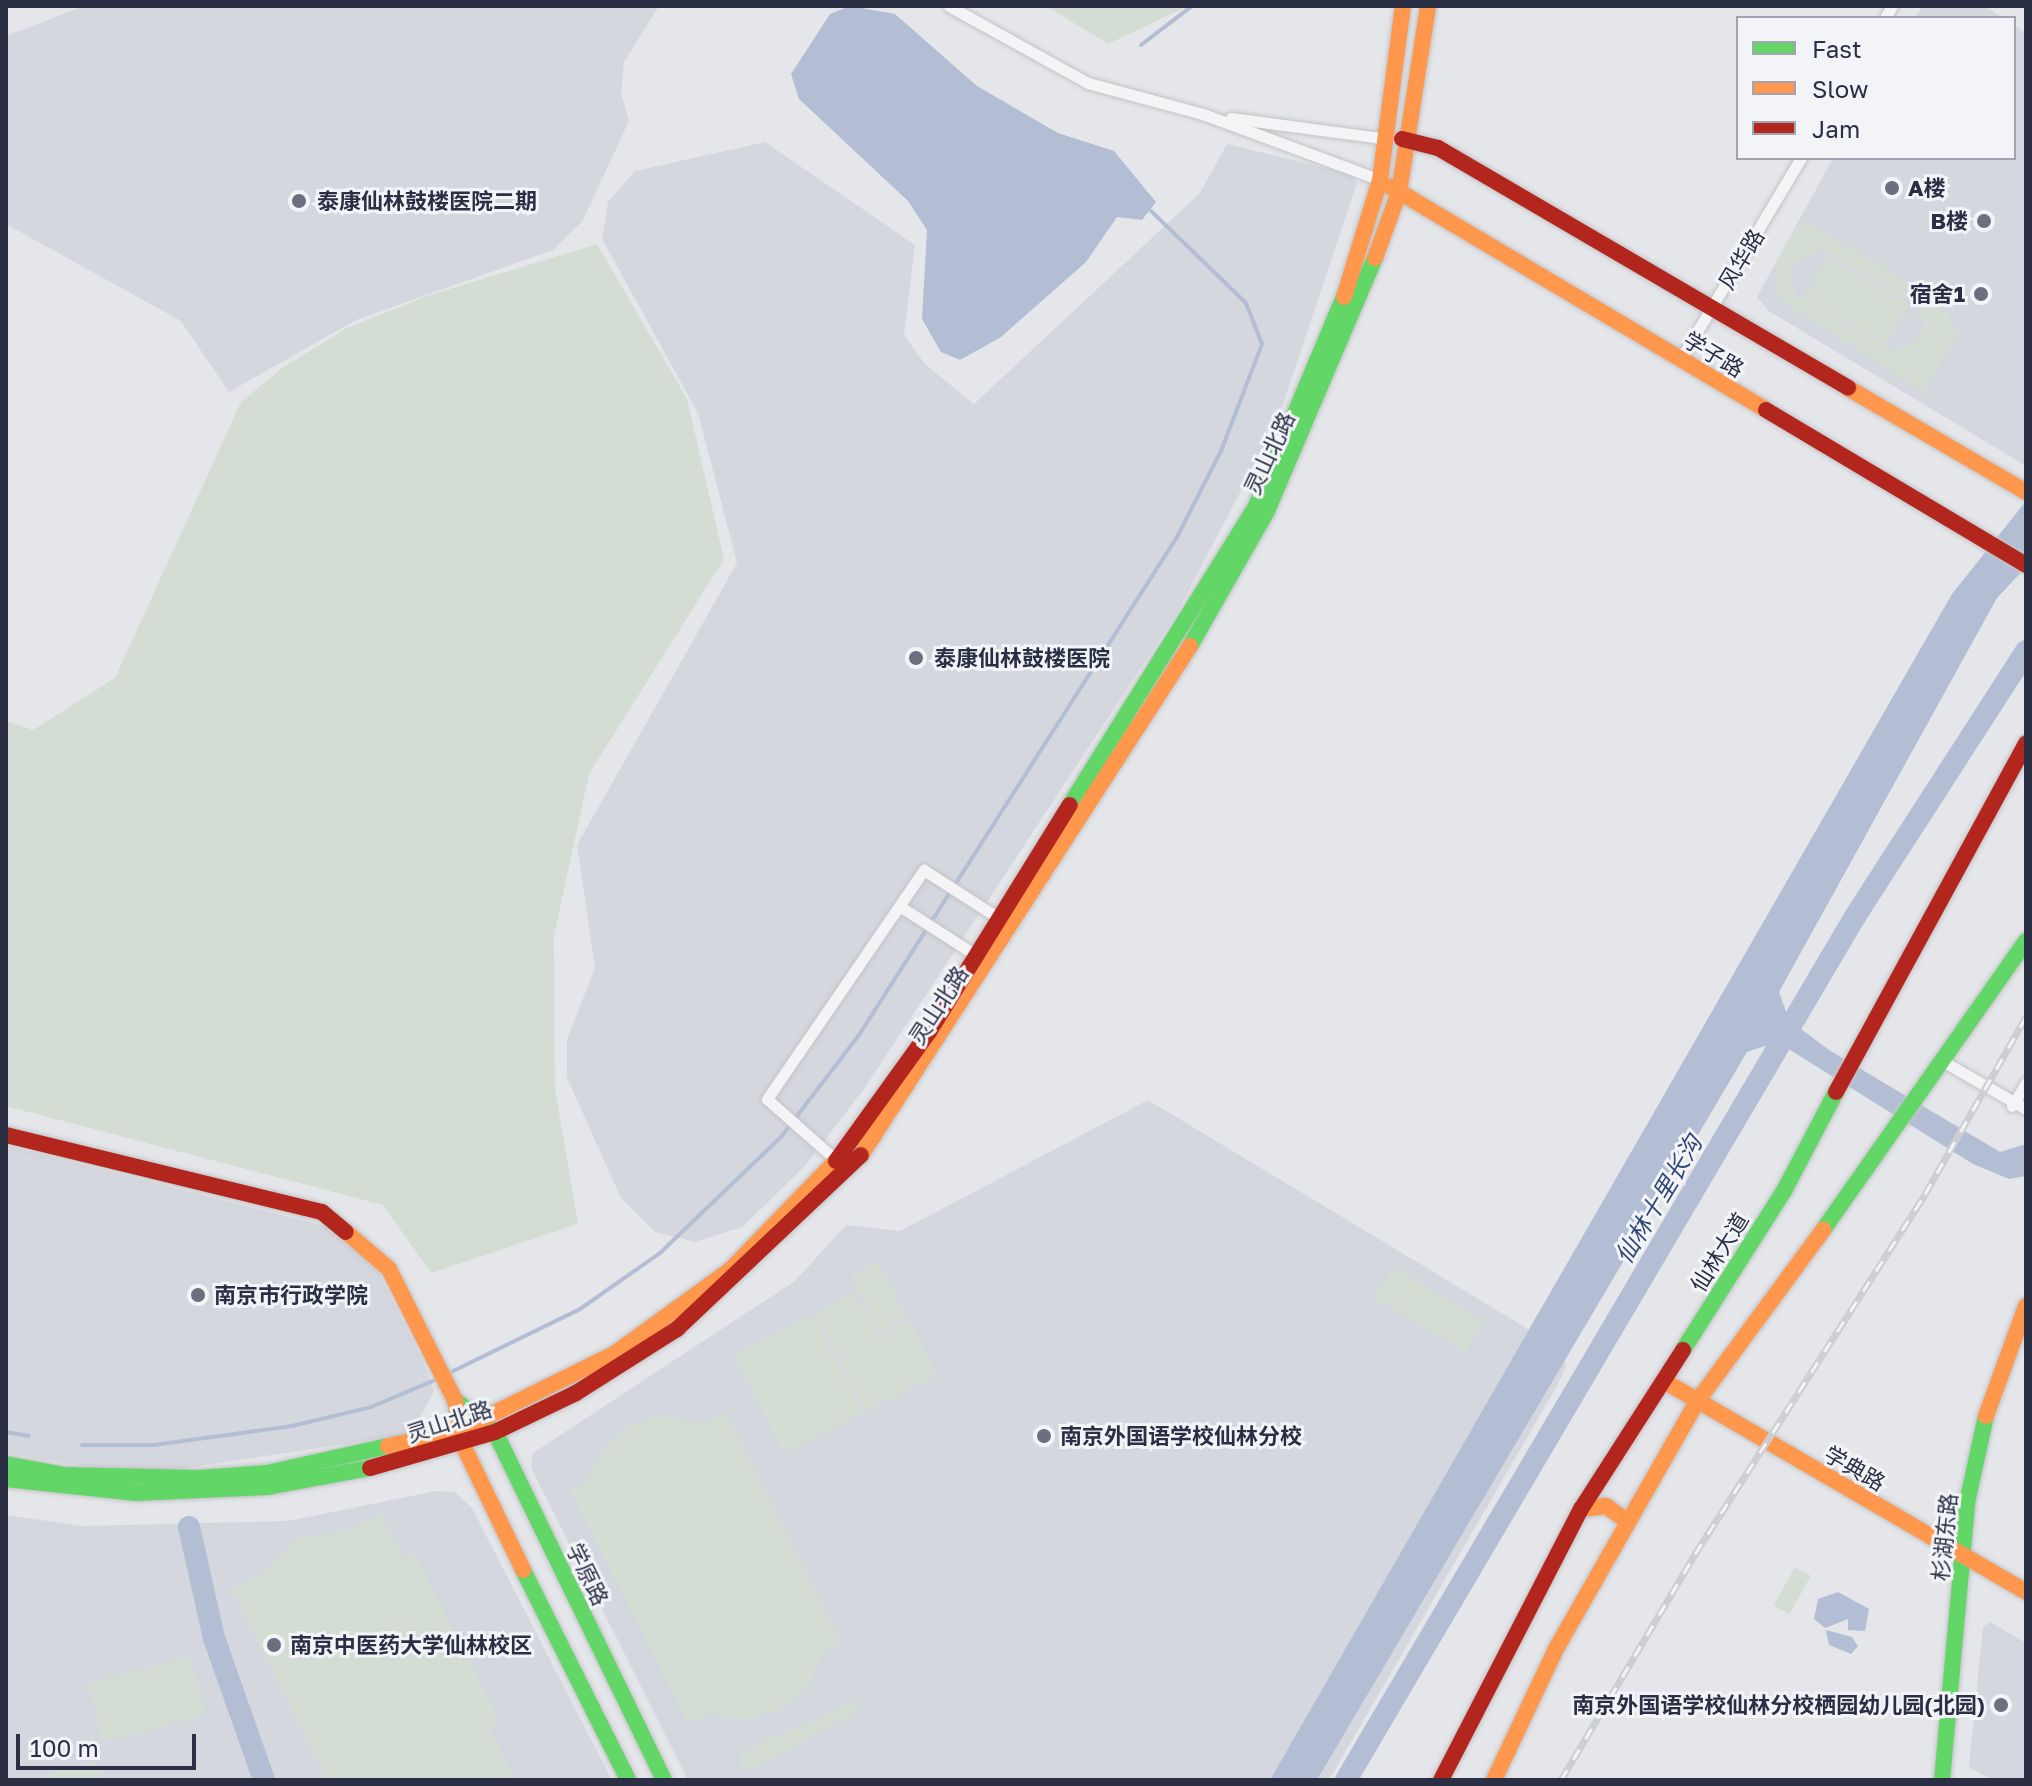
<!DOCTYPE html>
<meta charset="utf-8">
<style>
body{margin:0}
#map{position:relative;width:2032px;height:1786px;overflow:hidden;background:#e5e6e9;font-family:"Golos Text","Noto Sans SC",sans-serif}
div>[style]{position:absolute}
.built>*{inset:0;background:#d5d7de}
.green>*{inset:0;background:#d3ddd4;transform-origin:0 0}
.water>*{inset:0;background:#b3bed5}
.stream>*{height:4px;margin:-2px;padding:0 2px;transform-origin:2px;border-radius:2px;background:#b3bed5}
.river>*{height:22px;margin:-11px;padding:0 11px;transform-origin:11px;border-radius:11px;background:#b3bed5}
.roads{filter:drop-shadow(0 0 2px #c2c3c7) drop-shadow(0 0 2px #c2c3c7)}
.street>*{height:11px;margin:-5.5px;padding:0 5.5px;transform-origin:5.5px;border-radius:5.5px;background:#f4f4f6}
.fast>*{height:16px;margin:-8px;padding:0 8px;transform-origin:8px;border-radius:8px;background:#63d668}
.slow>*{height:16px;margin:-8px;padding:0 8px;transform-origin:8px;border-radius:8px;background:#ff974d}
.jam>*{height:16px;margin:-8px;padding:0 8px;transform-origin:8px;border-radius:8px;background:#b3261e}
.rail>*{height:7px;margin-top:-3.5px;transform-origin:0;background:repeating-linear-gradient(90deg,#f2f4f8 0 12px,#cdced1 0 24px);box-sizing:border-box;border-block:2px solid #cdced1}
.dots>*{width:22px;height:22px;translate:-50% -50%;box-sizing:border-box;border:4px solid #f2f4f8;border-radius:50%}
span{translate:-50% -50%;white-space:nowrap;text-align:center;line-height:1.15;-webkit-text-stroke:6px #f2f4f8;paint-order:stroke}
.poi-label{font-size:22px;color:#2a2f44;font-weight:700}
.left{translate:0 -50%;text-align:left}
.right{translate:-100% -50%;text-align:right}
.street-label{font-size:22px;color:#2a2f44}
.water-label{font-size:24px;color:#324879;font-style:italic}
.frame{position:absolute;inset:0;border:8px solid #2a2f44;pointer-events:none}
.legend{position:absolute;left:1736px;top:16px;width:280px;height:144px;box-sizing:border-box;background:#f2f4f8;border:2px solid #a2a5b0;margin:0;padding:10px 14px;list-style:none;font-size:24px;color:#2a2f44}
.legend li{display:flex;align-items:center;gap:16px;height:40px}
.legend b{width:40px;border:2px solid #a2a5b0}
.scale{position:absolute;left:16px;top:1734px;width:180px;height:36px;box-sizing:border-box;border:4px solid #2a2f44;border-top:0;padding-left:10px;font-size:24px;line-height:28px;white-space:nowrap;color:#2a2f44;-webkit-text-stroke:6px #f2f4f8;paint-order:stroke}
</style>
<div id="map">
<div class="built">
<i style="clip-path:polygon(84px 6px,659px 6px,624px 62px,621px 93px,629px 121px,582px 222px,553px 250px,356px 320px,229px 392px,181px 321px,6px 224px,6px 36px)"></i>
<i style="clip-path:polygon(1922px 6px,1985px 6px,2003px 18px,1915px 18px)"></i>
<i style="clip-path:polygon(2014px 25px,2026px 33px,2026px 466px,1769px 311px,1757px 297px,1833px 158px,2014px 158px)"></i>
<i style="clip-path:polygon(765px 142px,915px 245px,904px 335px,925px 364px,974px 404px,1200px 193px,1227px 144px,1350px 174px,1357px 183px,1276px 425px,1175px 616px,864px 1089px,804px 1167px,742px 1227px,695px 1242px,655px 1232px,621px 1198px,567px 1078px,567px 1039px,595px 968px,577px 845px,737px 563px,698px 413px,602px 239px,608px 202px,635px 171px)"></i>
<i style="clip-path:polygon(1148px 1100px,1563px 1350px,1566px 1366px,1557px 1386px,1329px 1780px,688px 1780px,531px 1468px,533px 1453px,795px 1281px,846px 1225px,900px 1231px)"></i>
<i style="clip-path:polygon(6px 1146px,326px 1226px,378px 1272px,422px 1359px,434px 1391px,411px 1434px,180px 1469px,109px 1470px,6px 1453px)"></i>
<i style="clip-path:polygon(436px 1491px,455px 1492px,472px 1508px,612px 1780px,6px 1780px,6px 1515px,82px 1526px,288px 1521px)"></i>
<i style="clip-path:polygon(1990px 1622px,2026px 1643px,2026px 1780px,1992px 1780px,1969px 1767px,1983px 1627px)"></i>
</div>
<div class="green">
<i style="clip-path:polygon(1046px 6px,1188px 6px,1108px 44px)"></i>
<i style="clip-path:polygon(evenodd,1802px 220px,1939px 300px,1959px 333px,1923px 392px,1778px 298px,1775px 263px,1802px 220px,1824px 251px,1918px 307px,1924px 326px,1916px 343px,1890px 350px,1796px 294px,1790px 278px,1795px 260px,1824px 251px)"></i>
<i style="clip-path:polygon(597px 244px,687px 399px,724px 559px,589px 774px,554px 936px,555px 1089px,578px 1224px,431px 1273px,383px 1205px,6px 1106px,6px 721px,33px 730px,115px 678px,241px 402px,282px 368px,347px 328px,427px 296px)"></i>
<i style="left:1828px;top:257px;width:94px;height:47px;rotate:30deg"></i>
<i style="left:878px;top:1261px;width:64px;height:31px;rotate:63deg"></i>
<i style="left:1393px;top:1267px;width:106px;height:36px;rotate:31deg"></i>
<i style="clip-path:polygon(855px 1292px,878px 1336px,909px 1320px,937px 1375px,866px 1411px,815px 1313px)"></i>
<i style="left:813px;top:1314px;width:111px;height:89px;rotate:63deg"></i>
<i style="clip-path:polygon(726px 1412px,842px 1644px,823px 1654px,807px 1688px,778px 1711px,742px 1720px,706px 1714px,688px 1723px,570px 1490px,587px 1481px,603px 1448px,631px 1425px,661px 1416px,703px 1423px)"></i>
<i style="clip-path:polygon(381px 1513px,404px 1559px,415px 1554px,500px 1722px,490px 1728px,512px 1773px,499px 1780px,327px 1780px,231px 1589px,262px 1574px,297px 1538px,349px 1530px)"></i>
<i style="left:1795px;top:1567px;width:18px;height:44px;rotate:29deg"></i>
<i style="left:190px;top:1656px;width:61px;height:106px;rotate:75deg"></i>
<i style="clip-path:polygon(854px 1701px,859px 1710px,751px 1770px,739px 1766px,742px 1752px)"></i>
<i style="clip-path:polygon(95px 1761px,101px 1780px,33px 1780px)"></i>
</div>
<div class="water">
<i style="clip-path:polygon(850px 6px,895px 14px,977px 86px,1058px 133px,1114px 151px,1156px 202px,1142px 220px,1117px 217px,1086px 262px,1001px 337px,960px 360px,941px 352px,922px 319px,927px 230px,908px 201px,799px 99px,791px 74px,830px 14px)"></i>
<i style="clip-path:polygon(2026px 501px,2026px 567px,1997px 598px,1779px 992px,1789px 1020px,1829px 1050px,2000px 1152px,2026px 1144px,2026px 1176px,2009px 1179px,1973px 1164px,1777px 1042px,1747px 1052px,1317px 1780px,1270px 1780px,1952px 594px)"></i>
<i style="clip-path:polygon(1838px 1592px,1869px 1609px,1865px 1631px,1848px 1630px,1848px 1619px,1825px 1628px,1814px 1619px,1818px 1599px)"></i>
<i style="clip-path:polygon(1826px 1630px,1852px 1637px,1858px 1646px,1851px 1654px,1829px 1645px)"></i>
</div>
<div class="stream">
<i style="left:1141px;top:45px;width:64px;rotate:-37.4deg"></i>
<i style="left:447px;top:1374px;width:148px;rotate:-26deg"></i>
<i style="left:580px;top:1309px;width:98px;rotate:-35deg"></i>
<i style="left:660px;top:1253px;width:168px;rotate:-43.8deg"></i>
<i style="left:781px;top:1137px;width:128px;rotate:-52.6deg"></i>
<i style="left:859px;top:1035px;width:591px;rotate:-57.44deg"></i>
<i style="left:1177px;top:537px;width:97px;rotate:-62.9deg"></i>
<i style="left:1221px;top:451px;width:115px;rotate:-69deg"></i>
<i style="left:1262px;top:344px;width:44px;rotate:-111.3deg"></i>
<i style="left:1246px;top:303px;width:132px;rotate:-135.9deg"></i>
<i style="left:6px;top:1432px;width:23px;rotate:10deg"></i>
<i style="left:82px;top:1445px;width:72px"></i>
<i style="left:154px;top:1445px;width:139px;rotate:-7.8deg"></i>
<i style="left:292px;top:1426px;width:81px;rotate:-13.5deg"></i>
<i style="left:371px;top:1407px;width:75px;rotate:-22.8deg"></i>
</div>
<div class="river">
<i style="left:189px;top:1527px;width:114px;rotate:77.3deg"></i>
<i style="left:214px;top:1638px;width:151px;rotate:70.6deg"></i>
<i style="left:1346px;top:1780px;width:1004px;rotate:-59.48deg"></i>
<i style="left:1856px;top:915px;width:314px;rotate:-57.2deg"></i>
</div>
<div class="roads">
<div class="street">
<i style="left:949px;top:6px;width:159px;rotate:29deg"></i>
<i style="left:1088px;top:83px;width:119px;rotate:15.1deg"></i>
<i style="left:1203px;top:114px;width:189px;rotate:20.4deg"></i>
<i style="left:1885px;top:18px;width:14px;rotate:-60deg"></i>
<i style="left:1231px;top:118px;width:158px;rotate:7.6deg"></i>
<i style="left:1680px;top:360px;width:235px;rotate:-59.1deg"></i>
<i style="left:901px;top:907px;width:94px;rotate:32.8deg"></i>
<i style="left:1946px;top:1063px;width:92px;rotate:29.9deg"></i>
<i style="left:2012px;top:1106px;width:27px;rotate:-59deg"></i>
<i style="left:836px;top:1160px;width:92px;rotate:-138.5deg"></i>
<i style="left:767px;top:1099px;width:278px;rotate:-55.6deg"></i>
<i style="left:924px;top:870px;width:94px;rotate:32.8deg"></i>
</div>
<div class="fast">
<i style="left:1190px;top:646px;width:155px;rotate:-60.3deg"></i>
<i style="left:1267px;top:511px;width:275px;rotate:-66.9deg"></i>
<i style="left:1070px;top:805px;width:352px;rotate:-58.1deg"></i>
<i style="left:1256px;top:506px;width:227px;rotate:-67.2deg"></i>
<i style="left:1823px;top:1230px;width:353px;rotate:-54.9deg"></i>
<i style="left:1683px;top:1350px;width:188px;rotate:-57.6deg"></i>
<i style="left:1784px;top:1191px;width:112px;rotate:-62.3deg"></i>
<i style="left:455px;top:1400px;width:51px;rotate:38.7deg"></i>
<i style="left:495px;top:1432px;width:387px;rotate:64.1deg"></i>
<i style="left:6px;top:1464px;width:59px;rotate:10.7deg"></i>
<i style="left:64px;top:1475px;width:135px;rotate:1.3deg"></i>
<i style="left:199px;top:1478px;width:68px;rotate:-4.2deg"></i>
<i style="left:267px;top:1473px;width:124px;rotate:-12.6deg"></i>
<i style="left:6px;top:1479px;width:131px;rotate:6.1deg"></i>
<i style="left:136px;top:1493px;width:132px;rotate:-2.6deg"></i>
<i style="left:268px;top:1487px;width:104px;rotate:-10.6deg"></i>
<i style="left:523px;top:1570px;width:235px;rotate:63.4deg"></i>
<i style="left:1942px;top:1780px;width:278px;rotate:-84.8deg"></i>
<i style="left:1967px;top:1503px;width:89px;rotate:-77.7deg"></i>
</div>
<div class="slow">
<i style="left:1391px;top:187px;width:436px;rotate:30.7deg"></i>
<i style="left:1375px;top:258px;width:70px;rotate:-70deg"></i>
<i style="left:1399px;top:192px;width:188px;rotate:-81.1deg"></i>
<i style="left:1344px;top:297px;width:122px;rotate:-72.9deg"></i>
<i style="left:1380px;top:180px;width:176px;rotate:-82.5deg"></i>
<i style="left:1848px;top:388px;width:206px;rotate:30.3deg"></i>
<i style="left:861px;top:1155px;width:606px;rotate:-57.12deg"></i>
<i style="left:346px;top:1232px;width:57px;rotate:40.7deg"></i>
<i style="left:389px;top:1269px;width:147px;rotate:63.3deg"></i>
<i style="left:455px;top:1400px;width:44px;rotate:80.8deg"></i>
<i style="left:462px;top:1443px;width:141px;rotate:64.3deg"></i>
<i style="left:1664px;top:1381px;width:419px;rotate:30.2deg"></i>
<i style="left:1986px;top:1416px;width:117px;rotate:-70deg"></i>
<i style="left:388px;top:1446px;width:72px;rotate:-12.1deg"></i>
<i style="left:458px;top:1431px;width:174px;rotate:-26.3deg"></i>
<i style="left:614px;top:1354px;width:143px;rotate:-35.9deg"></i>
<i style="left:730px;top:1270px;width:152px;rotate:-45.8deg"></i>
<i style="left:1581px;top:1509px;width:25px;rotate:-7deg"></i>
<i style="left:1606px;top:1506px;width:24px;rotate:36deg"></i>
<i style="left:1494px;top:1780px;width:147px;rotate:-64.7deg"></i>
<i style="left:1557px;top:1647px;width:281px;rotate:-60.3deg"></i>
<i style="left:1696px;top:1403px;width:215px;rotate:-53.7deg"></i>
</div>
<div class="jam">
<i style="left:1402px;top:139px;width:37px;rotate:14deg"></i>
<i style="left:1438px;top:148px;width:475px;rotate:30.3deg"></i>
<i style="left:1766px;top:410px;width:303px;rotate:30.8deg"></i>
<i style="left:1836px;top:1092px;width:397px;rotate:-61.4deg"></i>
<i style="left:6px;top:1135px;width:325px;rotate:13.7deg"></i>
<i style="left:322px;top:1212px;width:31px;rotate:40deg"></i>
<i style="left:836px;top:1161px;width:159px;rotate:-54.2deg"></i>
<i style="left:929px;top:1032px;width:267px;rotate:-58.2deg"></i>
<i style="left:370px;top:1468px;width:130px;rotate:-16.1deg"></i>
<i style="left:495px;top:1432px;width:90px;rotate:-25.7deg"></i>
<i style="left:576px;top:1393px;width:120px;rotate:-32.4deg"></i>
<i style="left:677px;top:1329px;width:253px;rotate:-43.4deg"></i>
<i style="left:1441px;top:1780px;width:305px;rotate:-62.7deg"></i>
<i style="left:1581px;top:1509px;width:189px;rotate:-57.3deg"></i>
</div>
</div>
<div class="rail">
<i style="left:1561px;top:1780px;width:263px;rotate:-59.3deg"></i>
<i style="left:1695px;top:1554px;width:427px;rotate:-57.4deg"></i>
<i style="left:1925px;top:1194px;width:204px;rotate:-60.3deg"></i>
</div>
<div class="dots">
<i style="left:1892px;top:188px;background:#6b6f7e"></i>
<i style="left:299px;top:201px;background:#6b6f7e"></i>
<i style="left:1984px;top:221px;background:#6b6f7e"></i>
<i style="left:1981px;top:294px;background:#6b6f7e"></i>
<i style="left:916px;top:658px;background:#6b6f7e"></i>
<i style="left:198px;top:1295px;background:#6b6f7e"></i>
<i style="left:1044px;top:1436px;background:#6b6f7e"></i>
<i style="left:274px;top:1645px;background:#6b6f7e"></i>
<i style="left:2001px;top:1705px;background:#6b6f7e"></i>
</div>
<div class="poi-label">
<span class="left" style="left:1908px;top:188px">A楼</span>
<span class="left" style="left:317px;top:201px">泰康仙林鼓楼医院二期</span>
<span class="right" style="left:1968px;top:221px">B楼</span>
<span class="right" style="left:1965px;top:294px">宿舍1</span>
<span class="left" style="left:934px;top:658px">泰康仙林鼓楼医院</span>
<span class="left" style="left:214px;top:1295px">南京市行政学院</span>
<span class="left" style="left:1060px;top:1436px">南京外国语学校仙林分校</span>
<span class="left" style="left:290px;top:1645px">南京中医药大学仙林校区</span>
<span class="right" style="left:1985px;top:1705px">南京外国语学校仙林分校栖园幼儿园(北园)</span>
</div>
<div class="street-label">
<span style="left:1741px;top:259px;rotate:-59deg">风华路</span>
<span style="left:1714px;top:354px;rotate:31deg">学子路</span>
<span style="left:1269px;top:453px;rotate:-65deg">灵山北路</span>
<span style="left:938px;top:1005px;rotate:-57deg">灵山北路</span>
<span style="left:1719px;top:1252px;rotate:-58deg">仙林大道</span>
<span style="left:449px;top:1421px;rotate:-18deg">灵山北路</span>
<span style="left:1855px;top:1468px;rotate:30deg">学典路</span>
<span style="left:1944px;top:1537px;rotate:-84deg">杉湖东路</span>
<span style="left:588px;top:1574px;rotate:64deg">学原路</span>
</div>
<div class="water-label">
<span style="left:1658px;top:1199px;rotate:-59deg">仙林十里长沟</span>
</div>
<div class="frame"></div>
<ul class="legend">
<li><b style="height:10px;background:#63d668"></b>Fast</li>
<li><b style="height:10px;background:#ff974d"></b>Slow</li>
<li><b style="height:10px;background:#b3261e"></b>Jam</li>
</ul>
<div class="scale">100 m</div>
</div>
